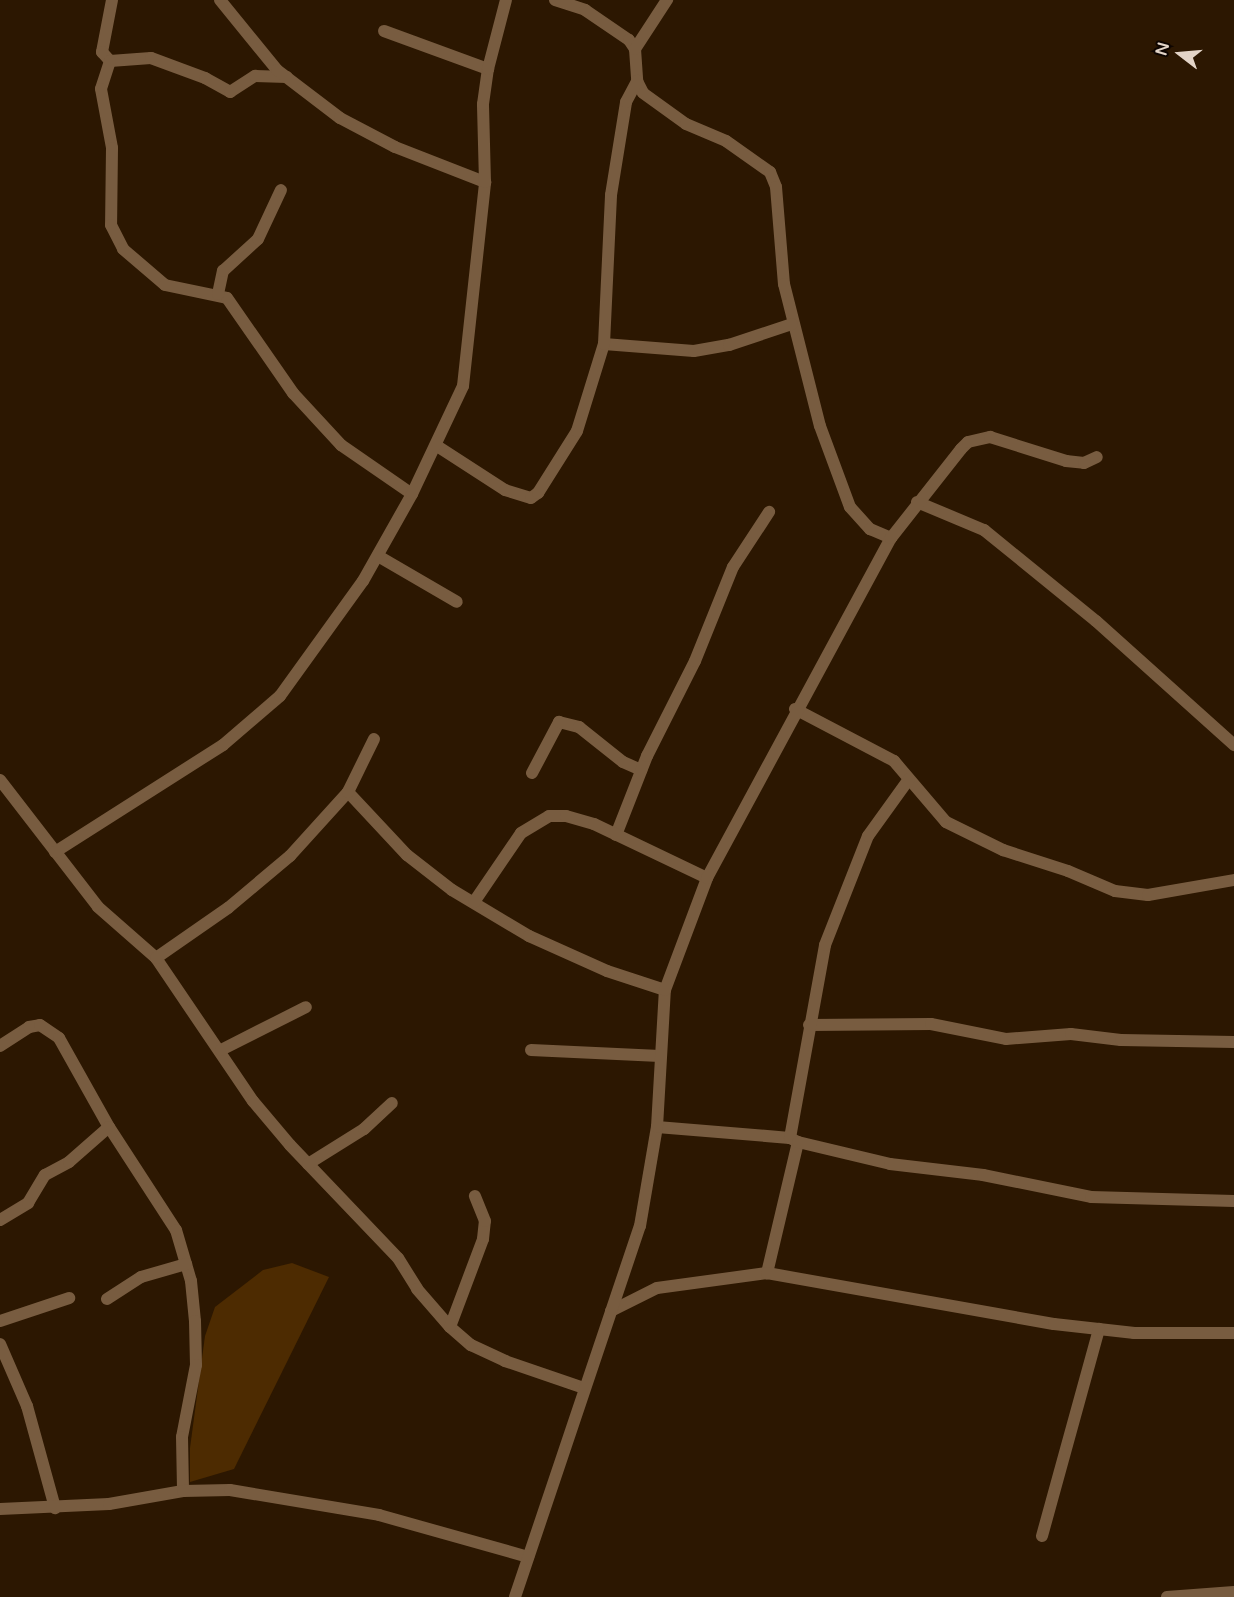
<!DOCTYPE html>
<style>
body{margin:0}
#map{position:relative;width:1234px;height:1597px;overflow:hidden;background:#2c1701;font-family:"Varela Round",sans-serif}
div>[style]{position:absolute}
.green>*{inset:0;background:#4d2b01}
.street>*{height:12px;margin:-6px;padding:0 6px;transform-origin:6px;border-radius:6px;background:#785c40}
span{translate:-50% -50%;white-space:nowrap;text-align:center;line-height:1.15;-webkit-text-stroke:4.5px #0e0501;paint-order:stroke}
.north{position:absolute;left:1150px;top:24px;width:60px;height:60px;-webkit-text-stroke:4px #0e0501;paint-order:stroke;rotate:286deg;font-size:16px;font-weight:700;line-height:24px;text-align:center;color:#e3d4c7}
.north::after{content:'';display:block;margin:auto;width:21px;height:27px;background:#e3d4c7;clip-path:polygon(50% 0,100% 100%,50% 72%,0 100%)}
</style>
<div id="map">
<div class="green">
<i style="clip-path:polygon(292px 1263px,329px 1277px,234px 1469px,190px 1482px,190px 1448px,205px 1336px,215px 1307px,263px 1270px)"></i>
</div>
<div class="street">
<i style="left:112px;top:0;width:53px;rotate:100.9deg"></i>
<i style="left:102px;top:52px;width:12px;rotate:48deg"></i>
<i style="left:110px;top:61px;width:41px;rotate:-4.2deg"></i>
<i style="left:151px;top:58px;width:58px;rotate:20.3deg"></i>
<i style="left:205px;top:78px;width:29px;rotate:29deg"></i>
<i style="left:230px;top:92px;width:30px;rotate:-33deg"></i>
<i style="left:255px;top:76px;width:32px;rotate:2deg"></i>
<i style="left:220px;top:0;width:90px;rotate:50.8deg"></i>
<i style="left:277px;top:70px;width:79px;rotate:37.3deg"></i>
<i style="left:340px;top:118px;width:62px;rotate:27.8deg"></i>
<i style="left:395px;top:147px;width:97px;rotate:21.3deg"></i>
<i style="left:555px;top:0;width:32px;rotate:18deg"></i>
<i style="left:585px;top:10px;width:53px;rotate:34.3deg"></i>
<i style="left:629px;top:40px;width:11px;rotate:56deg"></i>
<i style="left:635px;top:49px;width:32px;rotate:86deg"></i>
<i style="left:637px;top:81px;width:13px;rotate:63deg"></i>
<i style="left:643px;top:93px;width:53px;rotate:35.8deg"></i>
<i style="left:686px;top:124px;width:43px;rotate:23deg"></i>
<i style="left:726px;top:141px;width:54px;rotate:35.2deg"></i>
<i style="left:770px;top:172px;width:16px;rotate:68deg"></i>
<i style="left:776px;top:187px;width:97px;rotate:85.3deg"></i>
<i style="left:784px;top:284px;width:146px;rotate:75.8deg"></i>
<i style="left:820px;top:426px;width:86px;rotate:69.7deg"></i>
<i style="left:850px;top:507px;width:30px;rotate:48deg"></i>
<i style="left:870px;top:529px;width:23px;rotate:23deg"></i>
<i style="left:384px;top:31px;width:111px;rotate:20.1deg"></i>
<i style="left:635px;top:49px;width:59px;rotate:-56.9deg"></i>
<i style="left:110px;top:61px;width:29px;rotate:108deg"></i>
<i style="left:101px;top:89px;width:60px;rotate:79.4deg"></i>
<i style="left:112px;top:148px;width:77px;rotate:90.7deg"></i>
<i style="left:111px;top:225px;width:27px;rotate:63deg"></i>
<i style="left:123px;top:249px;width:55px;rotate:40.6deg"></i>
<i style="left:165px;top:285px;width:63px;rotate:11.8deg"></i>
<i style="left:227px;top:298px;width:116px;rotate:55.2deg"></i>
<i style="left:293px;top:393px;width:71px;rotate:47.3deg"></i>
<i style="left:341px;top:445px;width:86px;rotate:34.6deg"></i>
<i style="left:218px;top:294px;width:24px;rotate:-78deg"></i>
<i style="left:223px;top:271px;width:47px;rotate:-42.4deg"></i>
<i style="left:258px;top:239px;width:54px;rotate:-64.9deg"></i>
<i style="left:604px;top:344px;width:90px;rotate:4.4deg"></i>
<i style="left:694px;top:351px;width:36px;rotate:-10deg"></i>
<i style="left:729px;top:345px;width:66px;rotate:-18.4deg"></i>
<i style="left:437px;top:446px;width:81px;rotate:32.9deg"></i>
<i style="left:505px;top:490px;width:27px;rotate:17deg"></i>
<i style="left:531px;top:498px;width:9px;rotate:-36deg"></i>
<i style="left:538px;top:493px;width:73px;rotate:-57.8deg"></i>
<i style="left:577px;top:431px;width:91px;rotate:-72.8deg"></i>
<i style="left:604px;top:344px;width:149px;rotate:-87.3deg"></i>
<i style="left:611px;top:195px;width:94px;rotate:-80.8deg"></i>
<i style="left:626px;top:102px;width:24px;rotate:-62deg"></i>
<i style="left:917px;top:502px;width:73px;rotate:22.7deg"></i>
<i style="left:984px;top:530px;width:144px;rotate:39.1deg"></i>
<i style="left:1096px;top:621px;width:186px;rotate:41.9deg"></i>
<i style="left:378px;top:556px;width:91px;rotate:30.2deg"></i>
<i style="left:795px;top:709px;width:112px;rotate:27.7deg"></i>
<i style="left:894px;top:761px;width:80px;rotate:49.6deg"></i>
<i style="left:946px;top:822px;width:64px;rotate:26.2deg"></i>
<i style="left:1003px;top:850px;width:68px;rotate:17.9deg"></i>
<i style="left:1068px;top:871px;width:51px;rotate:23.1deg"></i>
<i style="left:1115px;top:891px;width:33px;rotate:7deg"></i>
<i style="left:1148px;top:895px;width:87px;rotate:-9.9deg"></i>
<i style="left:532px;top:773px;width:58px;rotate:-62.1deg"></i>
<i style="left:559px;top:722px;width:21px;rotate:14deg"></i>
<i style="left:579px;top:727px;width:56px;rotate:38.5deg"></i>
<i style="left:623px;top:762px;width:20px;rotate:24deg"></i>
<i style="left:0;top:780px;width:160px;rotate:52.3deg"></i>
<i style="left:98px;top:907px;width:77px;rotate:41.3deg"></i>
<i style="left:156px;top:958px;width:173px;rotate:55.9deg"></i>
<i style="left:253px;top:1101px;width:57px;rotate:49.9deg"></i>
<i style="left:290px;top:1145px;width:156px;rotate:46.3deg"></i>
<i style="left:398px;top:1258px;width:36px;rotate:58deg"></i>
<i style="left:417px;top:1289px;width:50px;rotate:49deg"></i>
<i style="left:450px;top:1327px;width:28px;rotate:41deg"></i>
<i style="left:471px;top:1345px;width:38px;rotate:25deg"></i>
<i style="left:505px;top:1361px;width:83px;rotate:18.9deg"></i>
<i style="left:348px;top:792px;width:86px;rotate:46.9deg"></i>
<i style="left:407px;top:855px;width:57px;rotate:37.9deg"></i>
<i style="left:452px;top:890px;width:90px;rotate:30.9deg"></i>
<i style="left:529px;top:936px;width:85px;rotate:24.2deg"></i>
<i style="left:607px;top:971px;width:61px;rotate:18.1deg"></i>
<i style="left:616px;top:835px;width:85px;rotate:-68.6deg"></i>
<i style="left:647px;top:756px;width:106px;rotate:-63.2deg"></i>
<i style="left:695px;top:661px;width:101px;rotate:-68deg"></i>
<i style="left:733px;top:567px;width:66px;rotate:-56.8deg"></i>
<i style="left:55px;top:852px;width:199px;rotate:-32.5deg"></i>
<i style="left:223px;top:745px;width:75px;rotate:-40.7deg"></i>
<i style="left:280px;top:696px;width:142px;rotate:-54.2deg"></i>
<i style="left:363px;top:581px;width:100px;rotate:-60.6deg"></i>
<i style="left:412px;top:494px;width:119px;rotate:-64.7deg"></i>
<i style="left:463px;top:386px;width:205px;rotate:-83.8deg"></i>
<i style="left:485px;top:182px;width:78px;rotate:-91.5deg"></i>
<i style="left:483px;top:104px;width:35px;rotate:-82deg"></i>
<i style="left:488px;top:69px;width:71px;rotate:-75.4deg"></i>
<i style="left:474px;top:902px;width:83px;rotate:-55.7deg"></i>
<i style="left:521px;top:833px;width:33px;rotate:-31deg"></i>
<i style="left:549px;top:816px;width:17px"></i>
<i style="left:566px;top:816px;width:29px;rotate:16deg"></i>
<i style="left:594px;top:824px;width:125px;rotate:25.5deg"></i>
<i style="left:156px;top:958px;width:88px;rotate:-34.8deg"></i>
<i style="left:228px;top:908px;width:81px;rotate:-40deg"></i>
<i style="left:290px;top:856px;width:86px;rotate:-47.8deg"></i>
<i style="left:348px;top:792px;width:59px;rotate:-63.9deg"></i>
<i style="left:809px;top:1025px;width:122px;rotate:-0.5deg"></i>
<i style="left:931px;top:1024px;width:76px;rotate:11.3deg"></i>
<i style="left:1006px;top:1039px;width:65px;rotate:-4.4deg"></i>
<i style="left:1071px;top:1034px;width:50px;rotate:6.8deg"></i>
<i style="left:1121px;top:1040px;width:113px;rotate:1deg"></i>
<i style="left:0;top:1046px;width:35px;rotate:-33deg"></i>
<i style="left:29px;top:1027px;width:11px;rotate:-10deg"></i>
<i style="left:40px;top:1025px;width:23px;rotate:34deg"></i>
<i style="left:59px;top:1038px;width:102px;rotate:60.7deg"></i>
<i style="left:109px;top:1127px;width:123px;rotate:57deg"></i>
<i style="left:176px;top:1230px;width:53px;rotate:73.6deg"></i>
<i style="left:191px;top:1281px;width:40px;rotate:84.3deg"></i>
<i style="left:195px;top:1321px;width:44px;rotate:88.7deg"></i>
<i style="left:196px;top:1365px;width:73px;rotate:101deg"></i>
<i style="left:182px;top:1437px;width:54px;rotate:88.9deg"></i>
<i style="left:221px;top:1050px;width:95px;rotate:-26.8deg"></i>
<i style="left:531px;top:1050px;width:129px;rotate:2.7deg"></i>
<i style="left:657px;top:1127px;width:133px;rotate:4.7deg"></i>
<i style="left:790px;top:1138px;width:9px;rotate:27deg"></i>
<i style="left:798px;top:1142px;width:135px;rotate:103.3deg"></i>
<i style="left:790px;top:1138px;width:196px;rotate:-79.7deg"></i>
<i style="left:825px;top:945px;width:117px;rotate:-68.5deg"></i>
<i style="left:868px;top:836px;width:70px;rotate:-54.3deg"></i>
<i style="left:798px;top:1142px;width:95px;rotate:13.4deg"></i>
<i style="left:890px;top:1164px;width:94px;rotate:6.7deg"></i>
<i style="left:983px;top:1175px;width:110px;rotate:11.5deg"></i>
<i style="left:1091px;top:1197px;width:143px;rotate:1.6deg"></i>
<i style="left:308px;top:1164px;width:66px;rotate:-32deg"></i>
<i style="left:364px;top:1129px;width:38px;rotate:-43deg"></i>
<i style="left:0;top:1220px;width:33px;rotate:-31deg"></i>
<i style="left:28px;top:1203px;width:33px;rotate:-59deg"></i>
<i style="left:45px;top:1175px;width:27px;rotate:-28deg"></i>
<i style="left:69px;top:1162px;width:53px;rotate:-41.2deg"></i>
<i style="left:107px;top:1299px;width:40px;rotate:-32.9deg"></i>
<i style="left:141px;top:1277px;width:47px;rotate:-16.1deg"></i>
<i style="left:611px;top:1311px;width:51px;rotate:-26.6deg"></i>
<i style="left:657px;top:1288px;width:111px;rotate:-7.8deg"></i>
<i style="left:767px;top:1273px;width:291px;rotate:10.1deg"></i>
<i style="left:1054px;top:1324px;width:81px;rotate:6.4deg"></i>
<i style="left:1134px;top:1333px;width:100px"></i>
<i style="left:0;top:1321px;width:73px;rotate:-18.4deg"></i>
<i style="left:450px;top:1327px;width:94px;rotate:-69.4deg"></i>
<i style="left:483px;top:1239px;width:18px;rotate:-84deg"></i>
<i style="left:485px;top:1221px;width:27px;rotate:-112deg"></i>
<i style="left:0;top:1344px;width:68px;rotate:66.5deg"></i>
<i style="left:27px;top:1406px;width:106px;rotate:74.6deg"></i>
<i style="left:0;top:1509px;width:109px;rotate:-2.6deg"></i>
<i style="left:109px;top:1504px;width:75px;rotate:-10deg"></i>
<i style="left:183px;top:1491px;width:47px;rotate:-1.2deg"></i>
<i style="left:230px;top:1490px;width:151px;rotate:9.5deg"></i>
<i style="left:379px;top:1515px;width:155px;rotate:15.7deg"></i>
<i style="left:1042px;top:1536px;width:215px;rotate:-74.6deg"></i>
<i style="left:515px;top:1597px;width:391px;rotate:-71.4deg"></i>
<i style="left:640px;top:1226px;width:100px;rotate:-80.3deg"></i>
<i style="left:657px;top:1127px;width:137px;rotate:-86.7deg"></i>
<i style="left:665px;top:990px;width:120px;rotate:-69.4deg"></i>
<i style="left:707px;top:878px;width:387px;rotate:-61.6deg"></i>
<i style="left:891px;top:538px;width:113px;rotate:-51.8deg"></i>
<i style="left:961px;top:449px;width:10px;rotate:-45deg"></i>
<i style="left:968px;top:442px;width:23px;rotate:-13deg"></i>
<i style="left:990px;top:437px;width:80px;rotate:17.5deg"></i>
<i style="left:1066px;top:461px;width:18px;rotate:6deg"></i>
<i style="left:1084px;top:463px;width:14px;rotate:-25deg"></i>
<i style="left:1167px;top:1597px;width:67px;rotate:-4.3deg"></i>
</div>
<div class="north">N</div>
</div>
